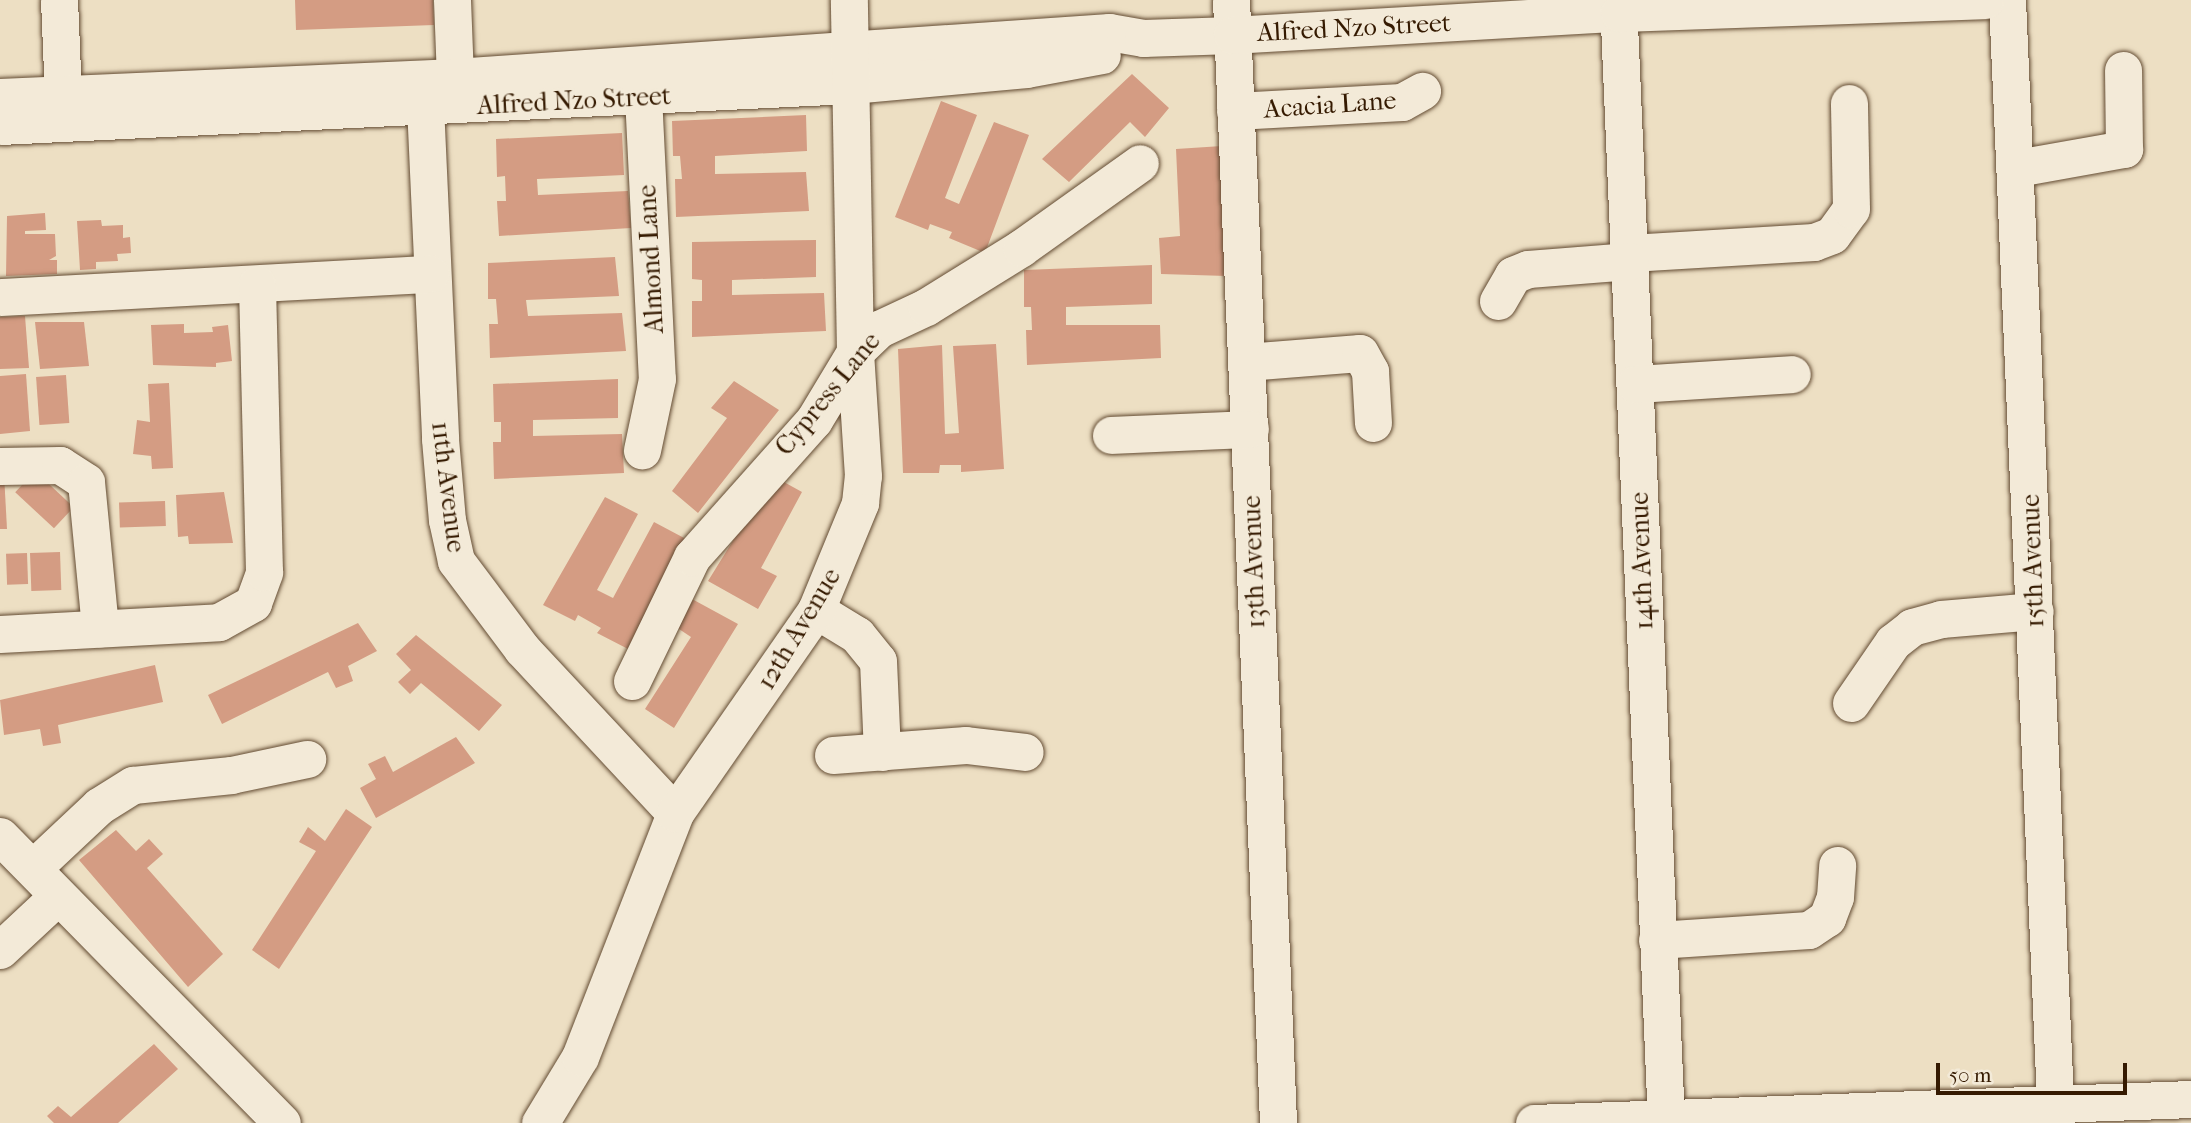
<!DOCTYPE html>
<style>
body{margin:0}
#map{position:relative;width:2191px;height:1123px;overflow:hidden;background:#eddfc3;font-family:"IM FELL French Canon",serif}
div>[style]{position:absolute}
.building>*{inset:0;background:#d49c83;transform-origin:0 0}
.roads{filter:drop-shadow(0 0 2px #634b32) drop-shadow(0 0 2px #634b32)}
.minor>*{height:37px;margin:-18.5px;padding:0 18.5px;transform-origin:18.5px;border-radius:18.5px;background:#f3ead8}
span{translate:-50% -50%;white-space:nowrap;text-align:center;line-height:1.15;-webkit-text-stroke:5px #f3ead8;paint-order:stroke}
.street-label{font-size:26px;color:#351a01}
.scale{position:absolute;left:1936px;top:1063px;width:191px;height:32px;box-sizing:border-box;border:4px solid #351a01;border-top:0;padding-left:9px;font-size:21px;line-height:24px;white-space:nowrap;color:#351a01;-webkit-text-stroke:5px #f3ead8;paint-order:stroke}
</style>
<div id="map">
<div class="building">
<i style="clip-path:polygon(295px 0,433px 0,434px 25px,296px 30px)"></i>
<i style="clip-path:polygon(1132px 74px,1169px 108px,1145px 137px,1130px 122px,1069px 182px,1042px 159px)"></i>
<i style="clip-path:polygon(941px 101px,977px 115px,945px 198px,959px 204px,994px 122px,1029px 135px,985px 253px,949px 238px,952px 232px,930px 224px,928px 230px,895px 217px)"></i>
<i style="clip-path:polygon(806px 115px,807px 151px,715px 156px,715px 174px,806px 172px,809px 211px,676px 217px,675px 179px,682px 179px,680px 156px,673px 156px,672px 121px)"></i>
<i style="clip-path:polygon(622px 133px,624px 175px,537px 179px,538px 195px,628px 191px,631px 228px,499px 236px,497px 201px,506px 201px,505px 176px,497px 177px,496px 139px)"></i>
<i style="clip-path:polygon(1222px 146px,1227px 276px,1161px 274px,1159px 238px,1180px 236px,1176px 149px)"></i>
<i style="clip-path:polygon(45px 213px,46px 230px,25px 231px,25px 234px,55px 234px,56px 256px,49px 260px,57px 260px,57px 274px,6px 276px,7px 216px)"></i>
<i style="clip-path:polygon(101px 220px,102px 226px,123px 225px,123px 238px,130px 237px,131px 253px,117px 254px,118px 261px,96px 262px,96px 269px,80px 270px,77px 221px)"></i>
<i style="clip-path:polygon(816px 240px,816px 277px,732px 280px,732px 295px,824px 293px,826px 331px,692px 337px,692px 301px,702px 301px,702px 280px,692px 279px,692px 242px)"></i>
<i style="clip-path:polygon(615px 257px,619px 296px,526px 300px,528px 316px,622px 313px,626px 351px,490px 358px,489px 324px,498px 324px,496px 299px,488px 299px,488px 263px)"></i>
<i style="clip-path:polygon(1152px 265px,1152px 304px,1066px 307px,1066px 325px,1160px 325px,1161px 358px,1027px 365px,1026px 330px,1032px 330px,1031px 307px,1024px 307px,1024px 270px)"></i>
<i style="clip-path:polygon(25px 316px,29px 368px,0 369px,0 317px)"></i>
<i style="clip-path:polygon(35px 322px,84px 322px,89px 366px,40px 369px)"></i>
<i style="clip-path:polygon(184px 324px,184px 333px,213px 332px,212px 327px,228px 325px,232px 361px,216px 363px,216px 367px,153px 365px,151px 325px)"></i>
<i style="clip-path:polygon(996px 344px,1004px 469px,961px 472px,961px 465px,940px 465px,939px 473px,903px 473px,898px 349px,942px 345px,945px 434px,959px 433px,953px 346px)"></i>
<i style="clip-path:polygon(26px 374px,30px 431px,0 434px,0 376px)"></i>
<i style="left:66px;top:375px;width:48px;height:30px;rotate:86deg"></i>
<i style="clip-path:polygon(618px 379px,618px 418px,533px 420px,533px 436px,622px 434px,624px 473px,494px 479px,493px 442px,501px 442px,501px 422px,494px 422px,493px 384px)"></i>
<i style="clip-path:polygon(734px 381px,779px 410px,698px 513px,672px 491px,727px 418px,711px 408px)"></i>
<i style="clip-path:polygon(169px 383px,173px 468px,152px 469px,151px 456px,133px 454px,137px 420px,150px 422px,148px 384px)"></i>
<i style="left:35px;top:471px;width:53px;height:29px;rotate:43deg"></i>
<i style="clip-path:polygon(4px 474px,7px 529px,0 529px,0 475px)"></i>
<i style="clip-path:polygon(773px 476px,802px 492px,761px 568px,777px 576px,758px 609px,708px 581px)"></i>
<i style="clip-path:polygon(224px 492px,233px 543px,189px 544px,188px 536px,178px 537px,176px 495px)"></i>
<i style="clip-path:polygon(605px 497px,638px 514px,597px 590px,613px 598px,654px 522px,686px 539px,630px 650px,597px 633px,601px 628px,578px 615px,575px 621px,543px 605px)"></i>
<i style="left:165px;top:501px;width:25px;height:46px;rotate:88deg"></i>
<i style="left:60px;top:552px;width:38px;height:30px;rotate:88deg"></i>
<i style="left:27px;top:553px;width:31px;height:21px;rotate:88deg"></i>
<i style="clip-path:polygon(692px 599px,738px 624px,674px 728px,645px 709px,691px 637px,676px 627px)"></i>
<i style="clip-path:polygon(358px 623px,377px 651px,348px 666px,353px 681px,336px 688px,328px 672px,222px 724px,208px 695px)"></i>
<i style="clip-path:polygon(416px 635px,502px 705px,479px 731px,421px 683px,410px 694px,398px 682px,411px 670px,396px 654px)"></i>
<i style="clip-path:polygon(155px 665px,163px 702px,58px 725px,61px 743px,43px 746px,40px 729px,4px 735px,0 700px)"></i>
<i style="clip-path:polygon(456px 737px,475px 763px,376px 818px,360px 788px,376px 779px,368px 764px,385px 756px,393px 772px)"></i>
<i style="clip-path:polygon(346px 809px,372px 827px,279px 969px,252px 950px,316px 851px,299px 842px,308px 827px,325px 841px)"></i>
<i style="clip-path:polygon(116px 830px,136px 851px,149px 839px,163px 854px,147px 868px,223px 954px,188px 987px,79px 860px)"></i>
<i style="clip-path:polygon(154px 1044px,178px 1069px,118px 1123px,54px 1123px,47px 1116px,58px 1106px,71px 1117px)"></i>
</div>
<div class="roads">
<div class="minor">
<i style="left:59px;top:0;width:118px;rotate:87.6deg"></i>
<i style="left:452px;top:0;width:103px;rotate:87.8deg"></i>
<i style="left:1231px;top:0;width:1124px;rotate:87.6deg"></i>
<i style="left:1618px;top:0;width:1124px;rotate:87.55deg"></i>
<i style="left:2007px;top:0;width:1124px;rotate:87.5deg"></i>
<i style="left:642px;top:75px;width:304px;rotate:87.2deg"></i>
<i style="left:657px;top:379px;width:73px;rotate:101.9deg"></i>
<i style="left:424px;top:83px;width:356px;rotate:87.4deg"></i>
<i style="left:440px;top:439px;width:81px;rotate:85.1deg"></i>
<i style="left:447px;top:520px;width:42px;rotate:77.6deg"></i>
<i style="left:456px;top:561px;width:110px;rotate:53.1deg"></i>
<i style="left:522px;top:649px;width:224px;rotate:47deg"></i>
<i style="left:0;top:97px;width:455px;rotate:-2.5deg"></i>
<i style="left:455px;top:77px;width:656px;rotate:-3.94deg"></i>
<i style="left:1109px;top:32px;width:35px;rotate:10deg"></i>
<i style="left:1143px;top:38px;width:89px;rotate:-1.9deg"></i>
<i style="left:1232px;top:35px;width:388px;rotate:-3.3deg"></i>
<i style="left:1619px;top:13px;width:366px;rotate:-2deg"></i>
<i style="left:1235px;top:111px;width:167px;rotate:-3.1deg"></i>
<i style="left:1402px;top:102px;width:23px;rotate:-29deg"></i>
<i style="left:0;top:126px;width:852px;rotate:-2.76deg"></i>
<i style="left:851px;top:85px;width:176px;rotate:-5.2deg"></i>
<i style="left:1026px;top:69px;width:77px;rotate:-10.4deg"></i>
<i style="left:2017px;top:168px;width:109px;rotate:-10.1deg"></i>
<i style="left:2124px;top:149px;width:79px;rotate:-90.7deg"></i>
<i style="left:1630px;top:253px;width:184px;rotate:-3.4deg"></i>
<i style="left:1814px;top:242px;width:19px;rotate:-21deg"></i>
<i style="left:1832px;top:235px;width:32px;rotate:-54deg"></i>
<i style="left:1851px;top:209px;width:106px;rotate:-91.1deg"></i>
<i style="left:0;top:297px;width:431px;rotate:-3.1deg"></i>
<i style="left:1498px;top:301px;width:30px;rotate:-60deg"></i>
<i style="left:1513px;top:275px;width:16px;rotate:-22deg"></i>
<i style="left:1528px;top:269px;width:102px;rotate:-4.5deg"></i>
<i style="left:1246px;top:362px;width:114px;rotate:-4.5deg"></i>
<i style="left:1360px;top:353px;width:21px;rotate:61deg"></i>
<i style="left:1370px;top:371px;width:52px;rotate:86.7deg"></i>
<i style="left:1635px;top:384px;width:157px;rotate:-3.6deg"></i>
<i style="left:1111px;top:435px;width:139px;rotate:-2.5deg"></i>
<i style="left:0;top:466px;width:60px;rotate:-1deg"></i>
<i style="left:60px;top:465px;width:31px;rotate:33deg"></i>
<i style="left:86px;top:482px;width:147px;rotate:84.5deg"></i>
<i style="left:816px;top:610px;width:48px;rotate:31.4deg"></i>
<i style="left:857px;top:635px;width:33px;rotate:51deg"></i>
<i style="left:878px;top:661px;width:91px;rotate:87.5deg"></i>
<i style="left:0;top:634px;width:219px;rotate:-3.1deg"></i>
<i style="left:219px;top:622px;width:39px;rotate:-29deg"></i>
<i style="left:253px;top:603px;width:33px;rotate:-70deg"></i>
<i style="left:264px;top:572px;width:288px;rotate:-91.4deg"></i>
<i style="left:632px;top:681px;width:138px;rotate:-64.2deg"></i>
<i style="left:692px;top:557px;width:183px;rotate:-48.3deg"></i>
<i style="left:814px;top:420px;width:79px;rotate:-58.9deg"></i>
<i style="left:855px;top:352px;width:33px;rotate:-44deg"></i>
<i style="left:879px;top:329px;width:52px;rotate:-25.1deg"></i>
<i style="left:926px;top:307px;width:112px;rotate:-31.8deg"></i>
<i style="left:1021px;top:248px;width:146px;rotate:-35.5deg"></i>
<i style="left:1851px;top:703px;width:74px;rotate:-55.5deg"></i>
<i style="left:1893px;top:642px;width:24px;rotate:-38deg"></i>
<i style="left:1912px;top:627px;width:30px;rotate:-15deg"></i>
<i style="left:1941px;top:619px;width:94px;rotate:-4.9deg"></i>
<i style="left:833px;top:755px;width:133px;rotate:-4.3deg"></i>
<i style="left:966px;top:745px;width:59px;rotate:6.8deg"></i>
<i style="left:0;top:836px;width:402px;rotate:45.5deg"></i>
<i style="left:33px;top:868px;width:91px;rotate:-43.2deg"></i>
<i style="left:99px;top:806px;width:40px;rotate:-32deg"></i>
<i style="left:133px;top:785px;width:99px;rotate:-5.8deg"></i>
<i style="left:231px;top:775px;width:78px;rotate:-11.9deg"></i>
<i style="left:1657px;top:940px;width:152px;rotate:-3.8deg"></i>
<i style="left:1809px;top:930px;width:22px;rotate:-34deg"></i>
<i style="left:1827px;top:918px;width:22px;rotate:-69deg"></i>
<i style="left:1835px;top:897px;width:32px;rotate:-86deg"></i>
<i style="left:0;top:950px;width:79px;rotate:-43deg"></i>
<i style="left:540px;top:1123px;width:77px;rotate:-58.8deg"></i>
<i style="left:580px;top:1057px;width:262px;rotate:-68.7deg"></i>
<i style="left:675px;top:813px;width:247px;rotate:-55.2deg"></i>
<i style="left:816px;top:610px;width:116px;rotate:-67.6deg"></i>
<i style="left:860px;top:503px;width:27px;rotate:-84deg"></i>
<i style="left:863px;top:476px;width:124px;rotate:-93.7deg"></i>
<i style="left:855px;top:352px;width:352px;rotate:-91deg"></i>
<i style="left:1534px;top:1123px;width:657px;rotate:-2.09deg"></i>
</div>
</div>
<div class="street-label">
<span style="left:1354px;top:28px;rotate:-3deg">Alfred Nzo Street</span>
<span style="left:574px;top:101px;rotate:-3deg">Alfred Nzo Street</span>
<span style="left:1330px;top:105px;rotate:-4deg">Acacia Lane</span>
<span style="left:651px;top:259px;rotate:-93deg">Almond Lane</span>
<span style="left:828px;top:394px;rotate:-51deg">Cypress Lane</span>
<span style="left:448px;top:487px;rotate:83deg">11th Avenue</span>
<span style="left:1642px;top:561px;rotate:-92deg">14th Avenue</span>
<span style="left:2033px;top:561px;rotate:-92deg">15th Avenue</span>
<span style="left:1254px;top:562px;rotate:-92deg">13th Avenue</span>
<span style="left:799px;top:629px;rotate:-59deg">12th Avenue</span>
</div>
<div class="scale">50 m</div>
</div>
